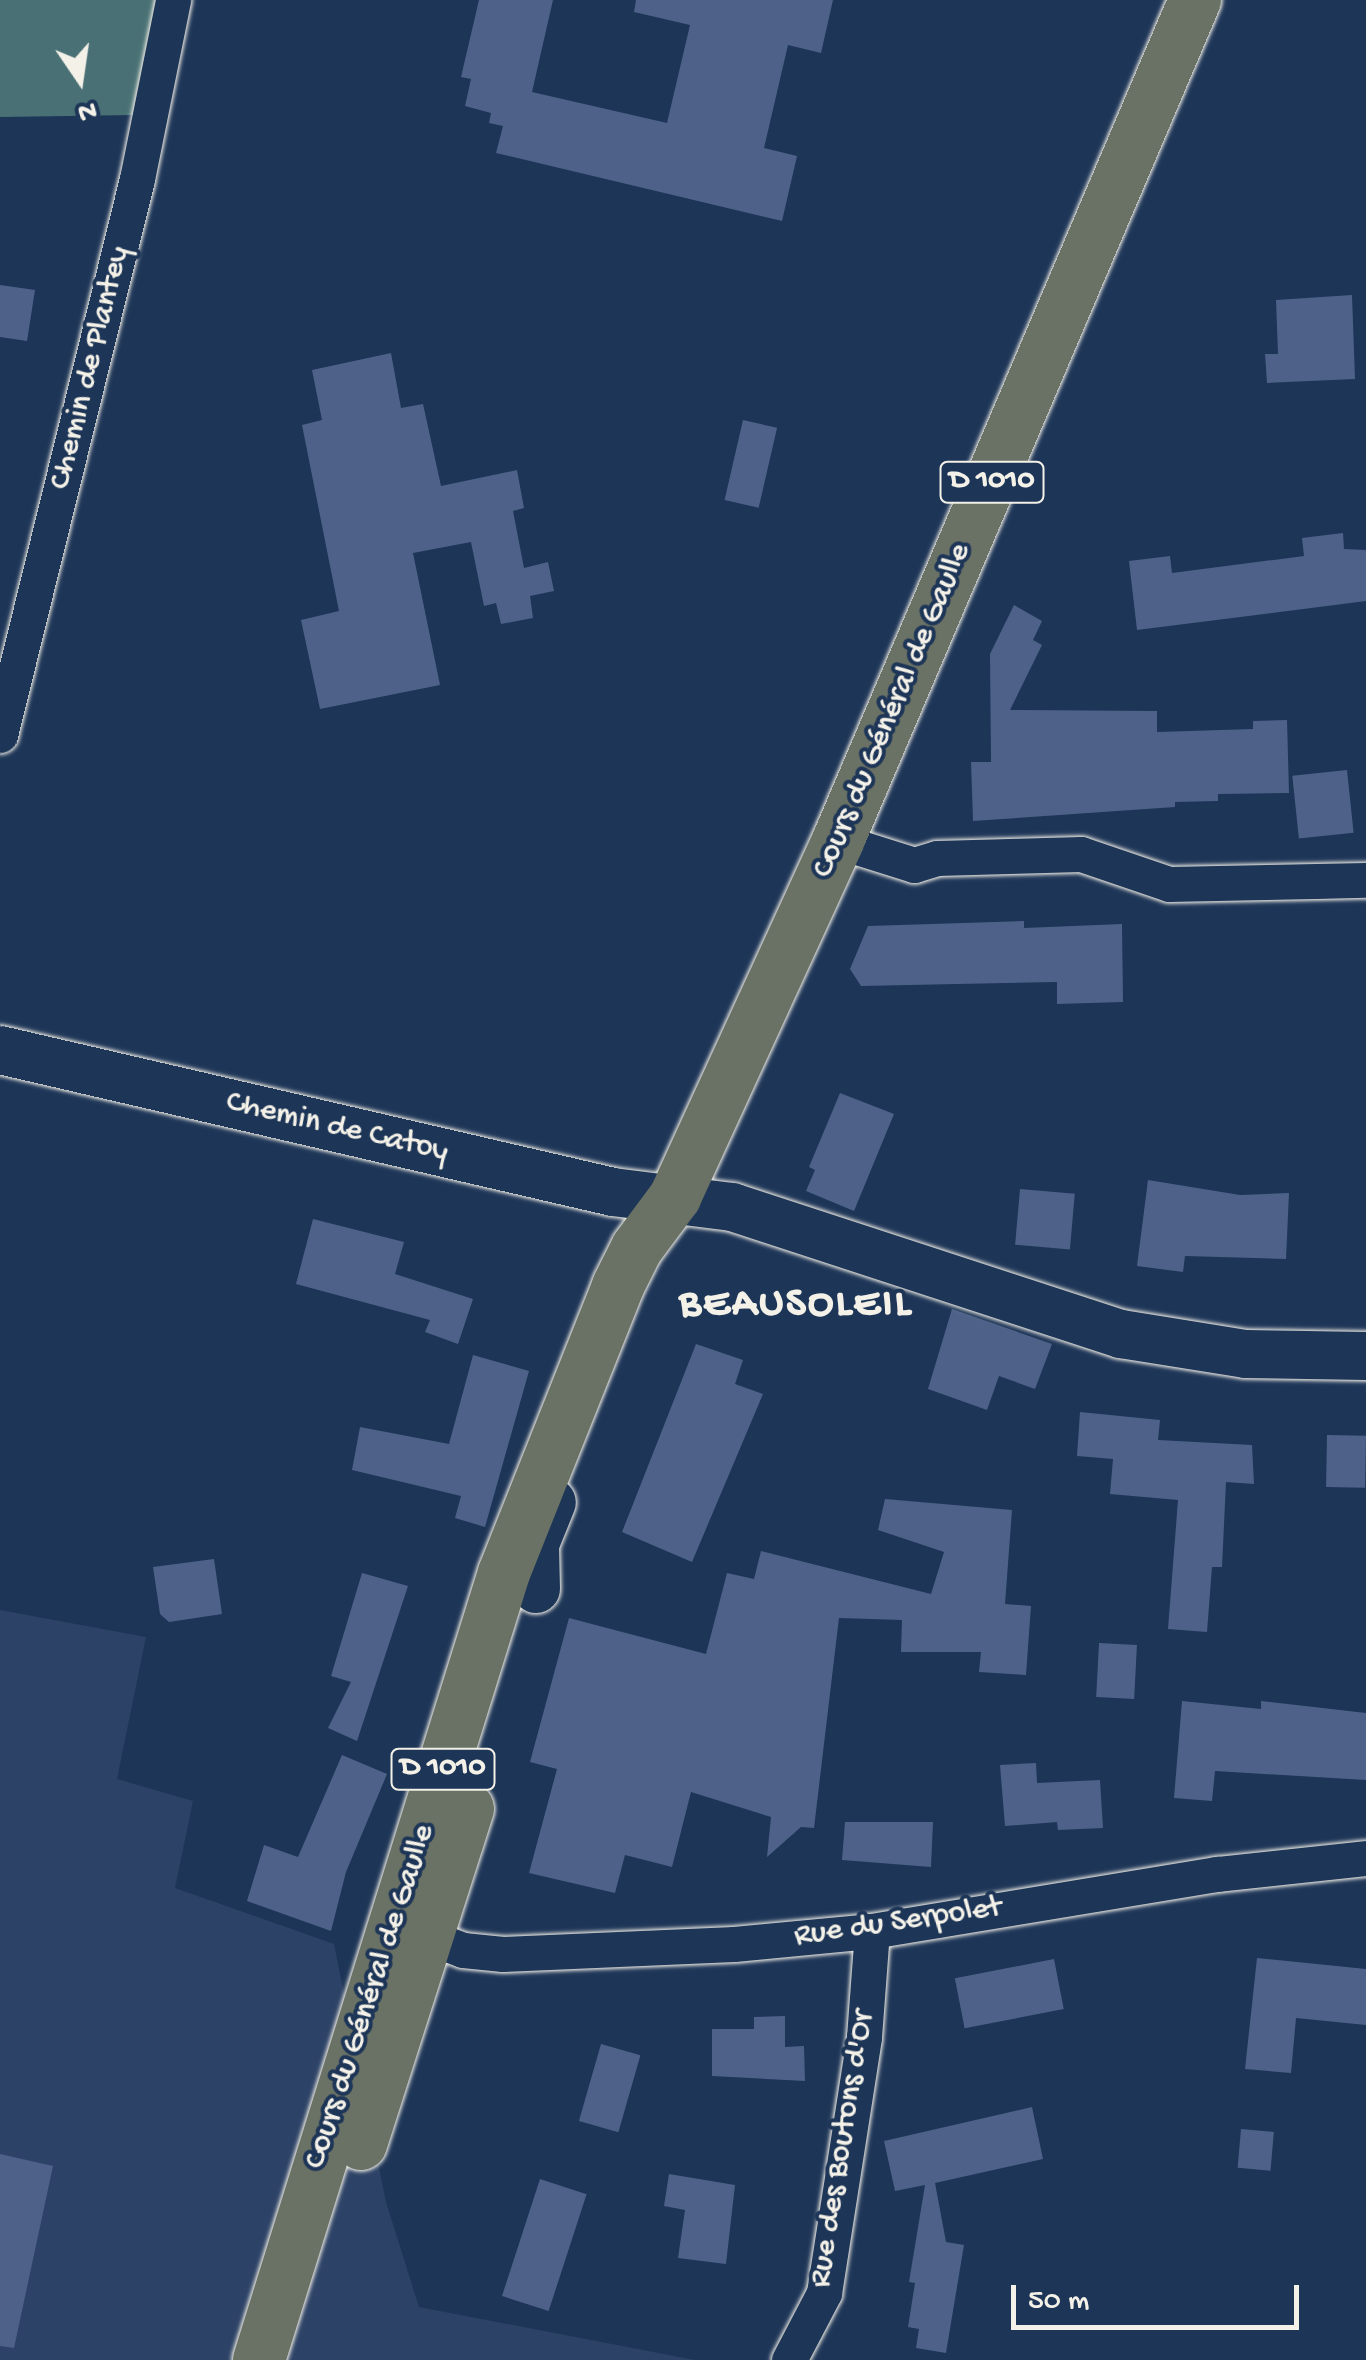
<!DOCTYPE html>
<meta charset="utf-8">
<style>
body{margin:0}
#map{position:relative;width:1366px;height:2360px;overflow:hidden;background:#1d3557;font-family:"Gochi Hand",sans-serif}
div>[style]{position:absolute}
.built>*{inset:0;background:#2c4266}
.green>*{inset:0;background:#497175}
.building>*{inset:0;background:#4e6289;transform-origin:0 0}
.roads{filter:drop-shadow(0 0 2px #f4f1e8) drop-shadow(0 0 2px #f4f1e8)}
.street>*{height:35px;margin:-17.5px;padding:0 17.5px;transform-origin:17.5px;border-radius:17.5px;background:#1d3557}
.secondary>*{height:48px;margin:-24px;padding:0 24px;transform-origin:24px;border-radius:24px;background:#1d3557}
.primary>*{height:52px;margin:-26px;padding:0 26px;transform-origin:26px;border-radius:26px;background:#6a7165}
span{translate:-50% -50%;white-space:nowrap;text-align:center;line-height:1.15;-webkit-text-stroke:8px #1d3557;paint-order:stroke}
.shield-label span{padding:2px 8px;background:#1d3557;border:2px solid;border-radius:8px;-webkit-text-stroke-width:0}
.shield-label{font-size:30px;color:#f4f1e8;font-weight:700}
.street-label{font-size:32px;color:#f4f1e8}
.district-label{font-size:42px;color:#f4f1e8;font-weight:700;letter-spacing:2.5px}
.north{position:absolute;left:30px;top:30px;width:100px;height:100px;-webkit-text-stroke:8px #1d3557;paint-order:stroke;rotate:167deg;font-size:28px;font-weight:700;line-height:40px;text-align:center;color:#f4f1e8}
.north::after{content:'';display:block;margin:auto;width:35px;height:45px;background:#f4f1e8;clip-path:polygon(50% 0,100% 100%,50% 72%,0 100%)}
.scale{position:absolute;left:1011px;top:2285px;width:288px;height:45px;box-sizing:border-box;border:5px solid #f4f1e8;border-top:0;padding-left:12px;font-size:30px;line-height:35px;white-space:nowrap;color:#f4f1e8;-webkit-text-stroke:8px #1d3557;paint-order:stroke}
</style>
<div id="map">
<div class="built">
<i style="clip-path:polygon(0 1610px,146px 1637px,117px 1779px,193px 1801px,175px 1888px,334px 1944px,386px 2202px,419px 2307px,695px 2360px,0 2360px)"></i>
</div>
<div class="green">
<i style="clip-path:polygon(0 0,158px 0,134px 115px,0 117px)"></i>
</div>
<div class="building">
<i style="clip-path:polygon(479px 0,553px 0,532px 92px,667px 123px,690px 25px,634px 12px,636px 0,833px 0,821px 53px,788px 45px,764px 148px,797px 156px,782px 221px,496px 153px,503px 126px,489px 123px,491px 113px,465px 106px,471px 79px,461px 77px)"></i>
<i style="clip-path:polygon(0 285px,35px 290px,27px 341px,0 337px)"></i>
<i style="clip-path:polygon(1352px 295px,1355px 379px,1267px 383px,1265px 354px,1278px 354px,1276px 300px)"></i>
<i style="clip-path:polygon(391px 353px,401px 408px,423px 404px,441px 486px,517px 470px,524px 508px,513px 511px,524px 568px,548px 562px,554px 591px,530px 596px,533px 618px,501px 624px,496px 603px,484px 606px,471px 542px,413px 553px,440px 685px,320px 709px,301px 620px,339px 611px,302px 425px,322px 420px,312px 370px)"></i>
<i style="left:743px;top:420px;width:35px;height:82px;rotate:13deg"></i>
<i style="clip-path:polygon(1343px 533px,1344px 549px,1366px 550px,1366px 601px,1137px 630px,1129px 561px,1170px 556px,1172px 573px,1304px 556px,1302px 538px)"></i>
<i style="clip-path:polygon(1014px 605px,1042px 621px,1033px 640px,1042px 645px,1010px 710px,1157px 711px,1157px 732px,1253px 729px,1253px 721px,1287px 720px,1289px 793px,1218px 794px,1218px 801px,1175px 802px,1175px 807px,973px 821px,971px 762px,991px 762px,990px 654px)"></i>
<i style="left:1347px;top:770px;width:63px;height:55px;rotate:84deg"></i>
<i style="clip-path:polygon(1024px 921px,1024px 928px,1122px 924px,1123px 1002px,1057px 1004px,1057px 982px,861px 986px,850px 969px,868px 926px)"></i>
<i style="clip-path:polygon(840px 1093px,894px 1114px,854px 1211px,806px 1191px,815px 1170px,809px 1167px)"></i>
<i style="clip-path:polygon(1148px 1180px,1240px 1195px,1289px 1193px,1286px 1259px,1185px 1256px,1183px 1272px,1137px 1266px)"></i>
<i style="left:1020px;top:1189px;width:55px;height:56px;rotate:5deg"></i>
<i style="clip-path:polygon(313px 1219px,404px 1242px,395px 1274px,473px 1299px,458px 1344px,425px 1332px,430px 1320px,296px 1284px)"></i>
<i style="clip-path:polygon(952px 1309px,1052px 1344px,1035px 1389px,999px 1376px,987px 1410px,928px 1389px)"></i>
<i style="clip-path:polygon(696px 1344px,743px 1360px,735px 1384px,763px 1394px,692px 1562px,622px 1532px)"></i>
<i style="clip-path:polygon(473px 1355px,529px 1371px,485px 1527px,455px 1518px,461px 1496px,352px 1470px,360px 1427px,449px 1444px)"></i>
<i style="clip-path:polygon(1080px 1412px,1160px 1420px,1158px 1440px,1252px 1445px,1254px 1484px,1226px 1482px,1222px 1567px,1212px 1567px,1207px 1632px,1168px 1629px,1178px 1500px,1110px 1494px,1113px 1459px,1077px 1456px)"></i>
<i style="left:1327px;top:1435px;width:39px;height:52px;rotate:1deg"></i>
<i style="clip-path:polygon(885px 1499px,1012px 1510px,1005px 1604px,1031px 1606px,1026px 1675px,979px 1672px,981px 1652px,901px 1652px,902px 1620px,839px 1618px,814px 1828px,801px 1827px,767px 1857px,771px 1817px,691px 1792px,672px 1867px,625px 1855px,615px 1893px,529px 1873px,557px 1769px,530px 1762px,569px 1618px,706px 1654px,727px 1573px,754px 1579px,761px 1551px,931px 1594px,944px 1552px,878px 1530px)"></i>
<i style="clip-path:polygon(214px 1559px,222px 1614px,169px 1622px,160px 1614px,153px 1567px)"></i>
<i style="clip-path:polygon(362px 1573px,408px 1586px,357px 1741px,328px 1728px,351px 1682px,331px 1676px)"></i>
<i style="left:1099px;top:1643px;width:38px;height:54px;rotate:3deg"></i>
<i style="clip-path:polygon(1182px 1701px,1261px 1709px,1261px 1701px,1366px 1713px,1366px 1780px,1215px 1771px,1212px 1801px,1174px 1798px)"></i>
<i style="clip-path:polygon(342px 1755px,387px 1774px,346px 1872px,331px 1931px,247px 1901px,264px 1845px,298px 1857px)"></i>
<i style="clip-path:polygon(1036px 1763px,1037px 1783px,1100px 1780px,1103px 1828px,1058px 1830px,1057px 1822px,1005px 1826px,1000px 1765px)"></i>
<i style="clip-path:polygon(845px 1822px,933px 1822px,931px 1867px,842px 1860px)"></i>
<i style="clip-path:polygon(1257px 1958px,1366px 1969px,1366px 2025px,1296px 2018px,1291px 2073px,1245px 2069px)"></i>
<i style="left:1054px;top:1959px;width:51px;height:101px;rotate:79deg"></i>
<i style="clip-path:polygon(785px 2016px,785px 2047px,804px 2046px,805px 2081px,712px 2076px,712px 2029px,754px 2029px,754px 2017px)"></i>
<i style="left:601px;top:2044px;width:41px;height:80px;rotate:16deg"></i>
<i style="clip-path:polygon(1032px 2107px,1043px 2159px,935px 2183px,946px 2242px,964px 2245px,946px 2353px,916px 2348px,919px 2329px,908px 2327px,915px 2283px,909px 2282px,925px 2185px,895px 2191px,884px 2141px)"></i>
<i style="left:1241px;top:2129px;width:33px;height:39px;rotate:5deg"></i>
<i style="clip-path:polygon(0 2154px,53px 2166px,14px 2348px,0 2346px)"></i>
<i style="clip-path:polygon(669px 2174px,735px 2185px,726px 2264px,678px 2258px,685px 2210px,664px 2206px)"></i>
<i style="left:540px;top:2179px;width:49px;height:123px;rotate:18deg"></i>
</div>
<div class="roads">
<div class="street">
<i style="left:0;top:735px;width:573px;rotate:-76.16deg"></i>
<i style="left:137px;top:179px;width:183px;rotate:-78.6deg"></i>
<i style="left:838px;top:841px;width:80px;rotate:17.5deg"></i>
<i style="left:914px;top:865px;width:24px;rotate:-17deg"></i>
<i style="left:937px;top:858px;width:144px;rotate:-1.6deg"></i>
<i style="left:1081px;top:854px;width:93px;rotate:18.8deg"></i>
<i style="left:1169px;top:884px;width:197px;rotate:-1.2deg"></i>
<i style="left:429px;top:1937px;width:36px;rotate:21deg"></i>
<i style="left:463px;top:1950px;width:40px;rotate:5.7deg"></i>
<i style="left:503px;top:1954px;width:231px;rotate:-2.5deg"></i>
<i style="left:734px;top:1944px;width:139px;rotate:-5.4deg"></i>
<i style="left:872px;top:1931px;width:350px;rotate:-9.4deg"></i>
<i style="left:1217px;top:1874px;width:150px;rotate:-6.1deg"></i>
<i style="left:789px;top:2360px;width:76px;rotate:-62.4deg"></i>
<i style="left:824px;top:2293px;width:259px;rotate:-81.1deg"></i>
<i style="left:864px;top:2037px;width:106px;rotate:-85.7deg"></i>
</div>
<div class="secondary">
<i style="left:0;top:1050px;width:629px;rotate:13.04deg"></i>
<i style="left:613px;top:1192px;width:120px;rotate:7.2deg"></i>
<i style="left:732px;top:1207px;width:409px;rotate:18.1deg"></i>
<i style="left:1121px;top:1334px;width:127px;rotate:9.1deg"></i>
<i style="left:1246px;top:1354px;width:120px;rotate:1deg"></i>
<i style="left:536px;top:1589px;width:45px;rotate:-91.3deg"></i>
<i style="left:535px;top:1544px;width:45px;rotate:-68deg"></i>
</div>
<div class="primary">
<i style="left:361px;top:2144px;width:352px;rotate:-72.3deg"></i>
<i style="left:259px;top:2360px;width:824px;rotate:-72.71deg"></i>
<i style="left:504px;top:1573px;width:309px;rotate:-68.3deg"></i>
<i style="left:618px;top:1286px;width:42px;rotate:-63.4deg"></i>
<i style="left:637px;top:1248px;width:64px;rotate:-53.3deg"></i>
<i style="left:675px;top:1197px;width:392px;rotate:-65.4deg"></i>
<i style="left:838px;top:841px;width:914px;rotate:-67deg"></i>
</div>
</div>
<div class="shield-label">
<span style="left:992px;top:482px">D 1010</span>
<span style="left:443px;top:1769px">D 1010</span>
</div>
<div class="street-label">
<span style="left:91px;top:368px;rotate:-76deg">Chemin de Plantey</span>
<span style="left:893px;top:711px;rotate:-67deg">Cours du Général de Gaulle</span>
<span style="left:337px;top:1128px;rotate:13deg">Chemin de Catoy</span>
<span style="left:898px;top:1923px;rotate:-8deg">Rue du Serpolet</span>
<span style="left:371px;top:1997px;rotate:-72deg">Cours du Général de Gaulle</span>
<span style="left:843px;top:2149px;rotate:-81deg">Rue des Boutons d'Or</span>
</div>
<div class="district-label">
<span style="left:796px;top:1306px">BEAUSOLEIL</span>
</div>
<div class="north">N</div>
<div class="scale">50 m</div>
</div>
